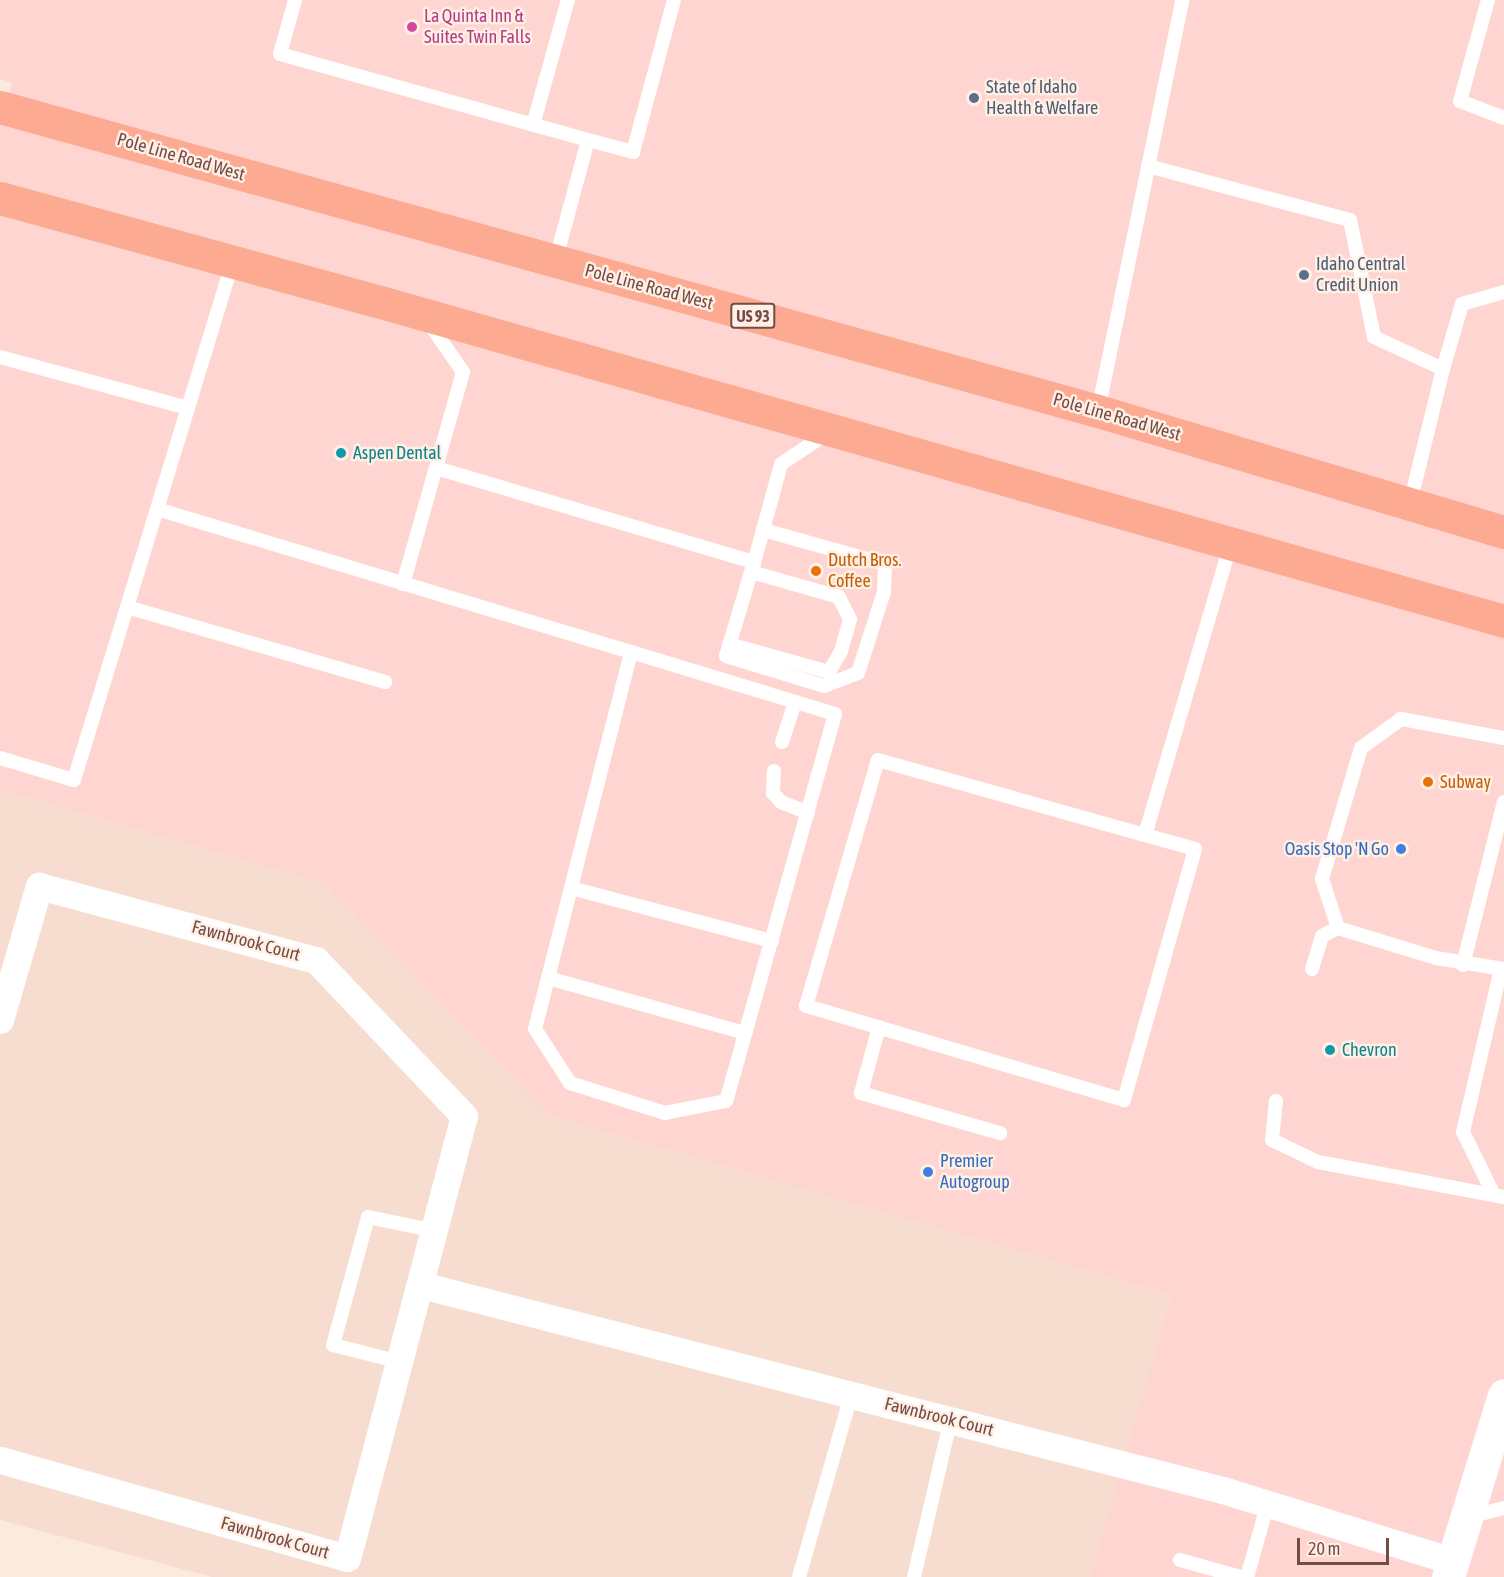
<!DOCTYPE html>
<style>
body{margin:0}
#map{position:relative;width:1504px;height:1577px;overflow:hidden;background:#fdeade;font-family:"Asap Condensed",sans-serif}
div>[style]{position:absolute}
.residential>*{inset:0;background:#f7ddcf}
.commercial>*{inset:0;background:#fed5d1}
.service>*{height:14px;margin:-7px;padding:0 7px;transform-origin:7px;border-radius:7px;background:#fff}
.minor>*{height:27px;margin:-13.5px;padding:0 13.5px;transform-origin:13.5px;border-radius:13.5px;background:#fff}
.tertiary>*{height:33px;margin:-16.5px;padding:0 16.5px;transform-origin:16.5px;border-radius:16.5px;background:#fff}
.trunk>*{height:33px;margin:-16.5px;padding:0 16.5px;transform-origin:16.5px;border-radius:16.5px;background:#fcaa92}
.dots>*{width:16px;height:16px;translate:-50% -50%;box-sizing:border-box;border:3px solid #ffefe5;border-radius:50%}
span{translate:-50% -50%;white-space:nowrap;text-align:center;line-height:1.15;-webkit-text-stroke:5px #ffefe5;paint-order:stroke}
.shield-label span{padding:2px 4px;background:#ffefe5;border:2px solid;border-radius:4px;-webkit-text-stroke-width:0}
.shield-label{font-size:16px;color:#734c46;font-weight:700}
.hotel-label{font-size:18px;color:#b23c85}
.left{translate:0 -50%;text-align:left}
.service-label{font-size:18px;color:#4e5e75}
.street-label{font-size:18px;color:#734c46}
.culture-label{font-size:18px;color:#0d838f}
.food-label{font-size:18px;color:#c56008}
.shop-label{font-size:18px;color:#366cbe}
.right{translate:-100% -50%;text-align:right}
.scale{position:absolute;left:1297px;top:1538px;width:92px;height:27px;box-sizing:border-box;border:3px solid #734c46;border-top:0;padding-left:8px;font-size:18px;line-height:21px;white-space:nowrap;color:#734c46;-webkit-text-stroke:4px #ffefe5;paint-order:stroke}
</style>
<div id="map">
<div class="residential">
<i style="clip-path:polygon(0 790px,322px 883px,547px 1115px,1173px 1295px,1090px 1577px,212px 1577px,0 1520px)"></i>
</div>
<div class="commercial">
<i style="clip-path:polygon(0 0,1504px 0,1504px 1577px,1090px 1577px,1172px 1295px,547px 1115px,322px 883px,0 790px,0 126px,12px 83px,0 79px)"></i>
</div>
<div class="service">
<i style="left:295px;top:0;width:56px;rotate:105.5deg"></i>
<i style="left:280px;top:54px;width:320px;rotate:15.6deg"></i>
<i style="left:588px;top:140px;width:126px;rotate:105.1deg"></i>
<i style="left:1488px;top:0;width:105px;rotate:105.5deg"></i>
<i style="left:1460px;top:101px;width:47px;rotate:21.1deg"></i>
<i style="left:533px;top:125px;width:130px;rotate:-74.4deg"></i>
<i style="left:588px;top:140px;width:47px;rotate:14.9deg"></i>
<i style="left:633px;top:152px;width:157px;rotate:-74.9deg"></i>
<i style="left:1148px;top:166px;width:209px;rotate:15deg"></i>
<i style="left:1350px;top:220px;width:119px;rotate:78.4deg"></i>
<i style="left:1374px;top:337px;width:76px;rotate:24.9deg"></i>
<i style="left:1443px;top:369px;width:138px;rotate:103.8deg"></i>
<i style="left:0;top:357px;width:195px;rotate:15.2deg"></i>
<i style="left:1443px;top:369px;width:68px;rotate:-73.7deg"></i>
<i style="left:1462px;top:304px;width:44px;rotate:-15.9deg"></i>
<i style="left:1098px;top:411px;width:419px;rotate:-78.4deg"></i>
<i style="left:436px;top:468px;width:332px;rotate:16.5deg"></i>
<i style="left:754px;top:562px;width:33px;rotate:-74deg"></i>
<i style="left:157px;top:509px;width:495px;rotate:16.8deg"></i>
<i style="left:631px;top:652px;width:213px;rotate:16.9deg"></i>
<i style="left:835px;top:714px;width:402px;rotate:105.7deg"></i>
<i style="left:726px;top:1101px;width:62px;rotate:168.9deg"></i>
<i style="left:665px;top:1113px;width:100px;rotate:-162.5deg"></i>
<i style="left:570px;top:1083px;width:64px;rotate:-122.9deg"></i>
<i style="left:535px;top:1029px;width:389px;rotate:-75.7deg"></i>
<i style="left:754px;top:562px;width:98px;rotate:106.6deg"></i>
<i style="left:726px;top:656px;width:102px;rotate:17deg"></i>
<i style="left:824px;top:686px;width:36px;rotate:-21deg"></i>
<i style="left:858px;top:673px;width:85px;rotate:-72.2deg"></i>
<i style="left:884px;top:592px;width:28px;rotate:-88deg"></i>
<i style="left:885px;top:564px;width:127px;rotate:-164.4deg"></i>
<i style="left:763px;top:530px;width:68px;rotate:-74.7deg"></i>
<i style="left:781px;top:464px;width:58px;rotate:-33.7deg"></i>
<i style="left:403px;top:584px;width:220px;rotate:-74.2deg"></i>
<i style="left:463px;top:372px;width:63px;rotate:-124.7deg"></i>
<i style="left:127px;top:607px;width:269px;rotate:16.2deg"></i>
<i style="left:729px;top:644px;width:104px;rotate:15.6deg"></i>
<i style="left:829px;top:672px;width:24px;rotate:-60deg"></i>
<i style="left:841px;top:651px;width:33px;rotate:-74deg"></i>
<i style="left:850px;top:619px;width:25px;rotate:-117deg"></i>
<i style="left:839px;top:597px;width:91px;rotate:-164.1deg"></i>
<i style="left:1504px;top:738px;width:105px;rotate:-169.5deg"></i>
<i style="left:1401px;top:719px;width:49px;rotate:144.1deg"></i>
<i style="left:1361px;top:748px;width:137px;rotate:106.6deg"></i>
<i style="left:1322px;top:879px;width:52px;rotate:71.9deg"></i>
<i style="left:1338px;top:928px;width:102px;rotate:17deg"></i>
<i style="left:1436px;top:958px;width:69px;rotate:9.2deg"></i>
<i style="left:782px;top:742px;width:42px;rotate:-72deg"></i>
<i style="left:0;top:758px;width:77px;rotate:16.6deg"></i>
<i style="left:74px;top:780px;width:543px;rotate:-72.97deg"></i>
<i style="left:774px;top:771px;width:22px;rotate:93deg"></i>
<i style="left:773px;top:793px;width:12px;rotate:48deg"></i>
<i style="left:781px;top:802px;width:29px;rotate:22deg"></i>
<i style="left:1145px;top:835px;width:52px;rotate:15.6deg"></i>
<i style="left:1195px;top:849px;width:261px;rotate:105.8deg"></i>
<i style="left:1124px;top:1100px;width:332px;rotate:-163.5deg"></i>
<i style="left:806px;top:1006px;width:256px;rotate:-73.7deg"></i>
<i style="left:878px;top:760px;width:277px;rotate:15.7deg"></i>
<i style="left:1145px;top:835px;width:304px;rotate:-73.6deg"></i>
<i style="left:571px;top:888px;width:208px;rotate:14.8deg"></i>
<i style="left:1463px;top:965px;width:168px;rotate:-75.9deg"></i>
<i style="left:1312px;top:969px;width:34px;rotate:-73deg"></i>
<i style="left:1322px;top:936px;width:18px;rotate:-27deg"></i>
<i style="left:548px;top:978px;width:205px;rotate:15.6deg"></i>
<i style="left:879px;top:1027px;width:68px;rotate:105.3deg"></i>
<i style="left:861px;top:1093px;width:145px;rotate:16.1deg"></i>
<i style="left:1276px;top:1101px;width:39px;rotate:96deg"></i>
<i style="left:1272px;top:1140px;width:51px;rotate:25.6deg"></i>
<i style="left:1318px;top:1162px;width:189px;rotate:10.7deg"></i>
<i style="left:1494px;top:1195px;width:70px;rotate:-116.2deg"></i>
<i style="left:1463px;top:1132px;width:167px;rotate:-76.9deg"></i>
<i style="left:400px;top:1362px;width:69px;rotate:-165.8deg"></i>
<i style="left:333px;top:1345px;width:133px;rotate:-74.7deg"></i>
<i style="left:368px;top:1217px;width:64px;rotate:11.7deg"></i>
<i style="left:1468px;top:1517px;width:37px;rotate:-14deg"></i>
<i style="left:1180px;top:1560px;width:63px;rotate:15.6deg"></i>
<i style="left:799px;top:1577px;width:188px;rotate:-74deg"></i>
<i style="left:914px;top:1577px;width:163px;rotate:-76.9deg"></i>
<i style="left:1247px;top:1577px;width:77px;rotate:-74.2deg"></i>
</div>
<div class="minor">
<i style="left:0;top:1020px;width:140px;rotate:-73.8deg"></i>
<i style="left:39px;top:886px;width:287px;rotate:15deg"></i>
<i style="left:316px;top:960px;width:215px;rotate:46.5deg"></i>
<i style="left:464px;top:1116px;width:457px;rotate:104.8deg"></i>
<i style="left:347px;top:1558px;width:361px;rotate:-164.2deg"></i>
<i style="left:421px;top:1285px;width:828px;rotate:14.34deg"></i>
<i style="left:1223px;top:1490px;width:241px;rotate:17.2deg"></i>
</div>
<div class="tertiary">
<i style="left:1448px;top:1577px;width:190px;rotate:-72.9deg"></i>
</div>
<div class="trunk">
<i style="left:0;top:107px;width:1139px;rotate:15.48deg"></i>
<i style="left:1098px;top:411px;width:424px;rotate:16.6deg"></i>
<i style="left:0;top:198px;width:405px;rotate:15.3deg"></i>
<i style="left:391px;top:305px;width:1157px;rotate:15.85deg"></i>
</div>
<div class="dots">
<i style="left:412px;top:27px;background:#d1479c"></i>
<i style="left:974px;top:98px;background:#5c6f8a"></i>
<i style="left:1304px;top:275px;background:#5c6f8a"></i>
<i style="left:341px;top:453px;background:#0f9aa8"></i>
<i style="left:816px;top:571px;background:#e8710a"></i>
<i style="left:1428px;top:782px;background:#e8710a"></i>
<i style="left:1401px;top:849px;background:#3f7fe0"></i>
<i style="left:1330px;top:1050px;background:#0f9aa8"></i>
<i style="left:928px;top:1172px;background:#3f7fe0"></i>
</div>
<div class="shield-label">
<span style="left:753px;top:316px">US 93</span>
</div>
<div class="hotel-label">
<span class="left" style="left:424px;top:27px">La Quinta Inn &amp;<br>Suites Twin Falls</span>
</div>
<div class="service-label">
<span class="left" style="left:986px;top:98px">State of Idaho<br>Health &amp; Welfare</span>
<span class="left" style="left:1316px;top:275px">Idaho Central<br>Credit Union</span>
</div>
<div class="street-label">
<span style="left:181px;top:157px;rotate:16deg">Pole Line Road West</span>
<span style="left:649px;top:287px;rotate:15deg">Pole Line Road West</span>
<span style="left:1117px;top:417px;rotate:16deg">Pole Line Road West</span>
<span style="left:246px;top:941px;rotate:15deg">Fawnbrook Court</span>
<span style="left:939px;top:1417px;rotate:14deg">Fawnbrook Court</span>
<span style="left:275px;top:1538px;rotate:16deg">Fawnbrook Court</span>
</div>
<div class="culture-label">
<span class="left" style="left:353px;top:453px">Aspen Dental</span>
<span class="left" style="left:1342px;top:1050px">Chevron</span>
</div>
<div class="food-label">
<span class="left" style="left:828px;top:571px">Dutch Bros.<br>Coffee</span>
<span class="left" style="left:1440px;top:782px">Subway</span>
</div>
<div class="shop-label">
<span class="right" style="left:1389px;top:849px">Oasis Stop 'N Go</span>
<span class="left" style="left:940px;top:1172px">Premier<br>Autogroup</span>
</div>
<div class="scale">20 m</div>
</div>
